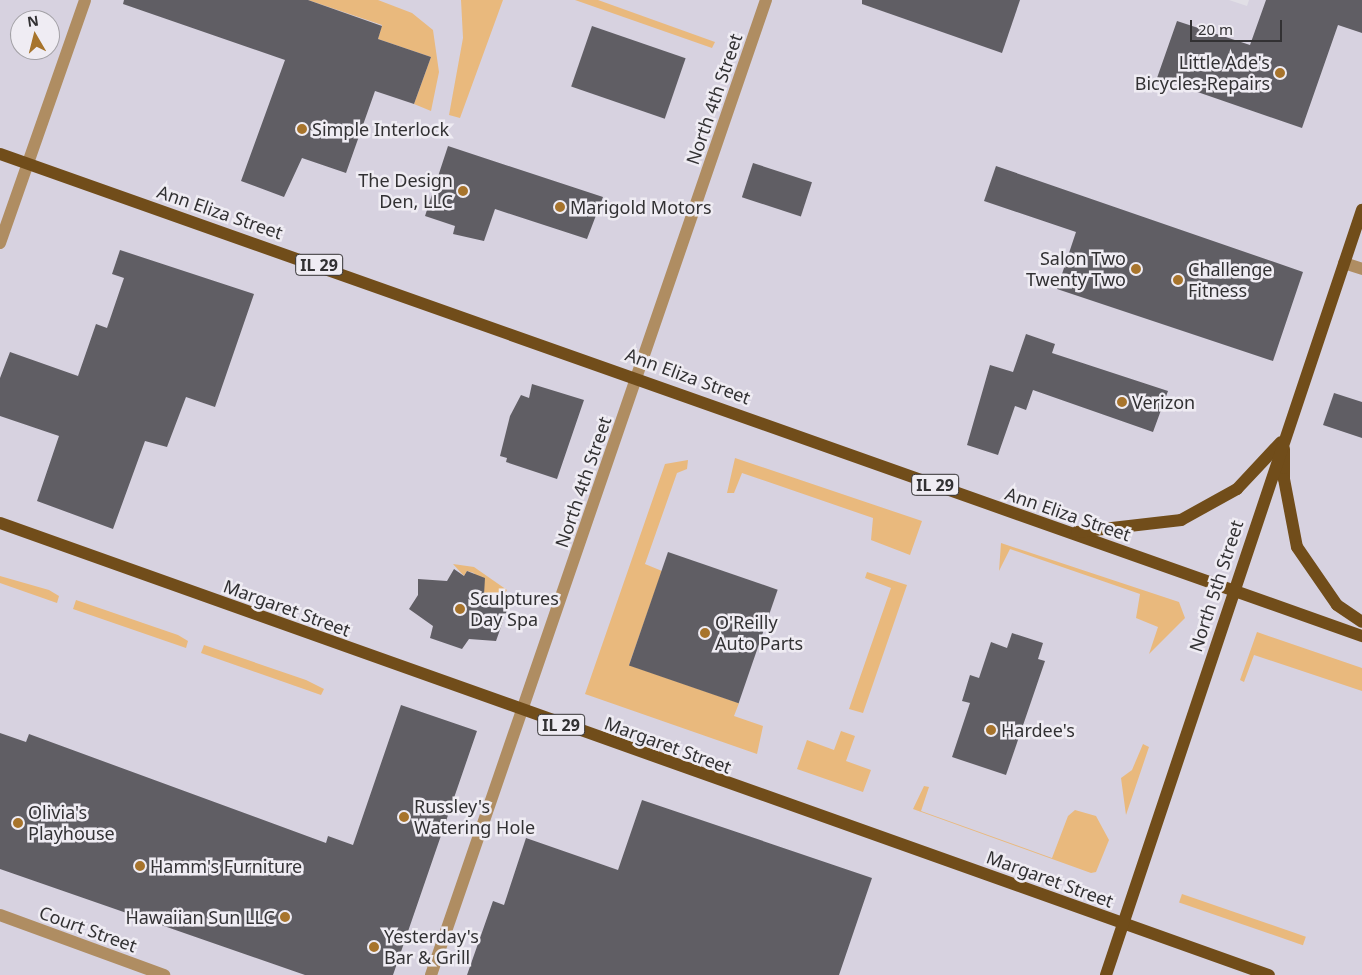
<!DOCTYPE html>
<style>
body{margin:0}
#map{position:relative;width:1362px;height:975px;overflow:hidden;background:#e1dfe6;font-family:"Noto Sans",sans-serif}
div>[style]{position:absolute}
.built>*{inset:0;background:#d7d2e0}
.green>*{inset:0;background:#e9b97d;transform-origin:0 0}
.building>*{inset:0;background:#605e64;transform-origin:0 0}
.minor>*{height:12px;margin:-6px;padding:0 6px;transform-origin:6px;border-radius:6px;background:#af8d62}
.major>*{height:12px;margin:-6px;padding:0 6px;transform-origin:6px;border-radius:6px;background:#714d1a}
.dots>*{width:14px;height:14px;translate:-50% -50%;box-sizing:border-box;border:2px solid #efecf3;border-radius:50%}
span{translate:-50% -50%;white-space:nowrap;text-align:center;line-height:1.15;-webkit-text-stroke:5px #efecf3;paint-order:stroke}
.shield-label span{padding:1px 4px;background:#efecf3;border:1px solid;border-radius:4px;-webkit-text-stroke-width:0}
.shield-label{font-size:16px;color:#323133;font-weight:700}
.poi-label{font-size:18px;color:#323133}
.right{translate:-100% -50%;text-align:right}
.left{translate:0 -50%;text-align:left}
.street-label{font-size:18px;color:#323133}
.north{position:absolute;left:10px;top:10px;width:50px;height:50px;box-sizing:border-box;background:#efecf3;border:1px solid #a3a1a6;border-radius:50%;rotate:352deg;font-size:14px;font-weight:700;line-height:20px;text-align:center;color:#323133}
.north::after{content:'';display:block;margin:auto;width:18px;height:22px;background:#a7742c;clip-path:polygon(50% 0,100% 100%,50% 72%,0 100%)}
.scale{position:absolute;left:1190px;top:20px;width:92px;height:22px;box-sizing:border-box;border:2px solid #323133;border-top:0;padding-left:6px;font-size:15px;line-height:18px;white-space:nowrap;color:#323133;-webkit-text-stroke:4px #efecf3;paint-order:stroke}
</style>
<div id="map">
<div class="built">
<i style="clip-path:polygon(evenodd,0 0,1229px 0,1247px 6px,1249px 0,1362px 0,1362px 975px,0 975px,0 0,20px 20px,50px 20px,50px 50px,20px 50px,20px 20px)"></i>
</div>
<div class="green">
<i style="clip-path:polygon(308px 0,378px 0,412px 13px,433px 30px,439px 72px,431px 111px,414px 104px,431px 57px,378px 39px,382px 25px)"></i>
<i style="clip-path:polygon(461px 0,503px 0,460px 118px,449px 115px,463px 38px)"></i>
<i style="clip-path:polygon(575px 0,598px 0,715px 42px,712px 48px)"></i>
<i style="clip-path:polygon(735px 458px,922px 521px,910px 555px,871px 540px,873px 518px,742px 473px,734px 493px,727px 493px)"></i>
<i style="clip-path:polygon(688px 460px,687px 469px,677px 473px,645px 564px,662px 571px,629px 665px,739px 703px,734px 716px,763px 726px,757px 754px,585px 694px,665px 464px)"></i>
<i style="clip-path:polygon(1001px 543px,1179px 602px,1185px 618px,1149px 654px,1158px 627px,1136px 618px,1140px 594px,1010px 549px,999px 571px)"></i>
<i style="clip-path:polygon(453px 564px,474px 567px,507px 590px,498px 604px,484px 595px,474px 573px,467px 571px,464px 576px)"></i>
<i style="clip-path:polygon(867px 572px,907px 585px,863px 713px,849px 709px,891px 588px,865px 578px)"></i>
<i style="clip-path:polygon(0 576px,49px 590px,59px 596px,57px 603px,0 583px)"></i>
<i style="clip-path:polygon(76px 600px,178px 635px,188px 641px,186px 648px,73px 609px)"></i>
<i style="clip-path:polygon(1257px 632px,1362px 668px,1362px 691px,1254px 655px,1244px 682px,1240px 680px)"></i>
<i style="clip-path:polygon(204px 645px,306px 680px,324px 689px,321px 695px,201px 653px)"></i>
<i style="clip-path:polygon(841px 731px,855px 736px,846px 761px,871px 770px,863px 792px,797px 769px,807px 740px,834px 750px)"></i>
<i style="clip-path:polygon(1143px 744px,1149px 747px,1126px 815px,1121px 778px,1132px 770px)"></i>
<i style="clip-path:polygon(924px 786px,929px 787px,921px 811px,1052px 858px,1068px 816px,1075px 810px,1096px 816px,1109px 840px,1096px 872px,1091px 873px,913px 809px)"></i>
<i style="left:1182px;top:894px;width:131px;height:9px;rotate:19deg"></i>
</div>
<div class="building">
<i style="clip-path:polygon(124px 0,308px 0,382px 26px,378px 39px,431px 57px,414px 104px,375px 91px,346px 173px,302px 158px,284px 197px,241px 181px,285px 60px,123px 4px)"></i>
<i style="clip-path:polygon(862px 0,1020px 0,1002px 53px,862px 4px)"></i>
<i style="clip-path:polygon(1266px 0,1362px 0,1362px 33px,1338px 25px,1302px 128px,1157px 78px,1177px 21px,1250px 45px)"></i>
<i style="left:592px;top:26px;width:99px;height:64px;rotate:19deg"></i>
<i style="clip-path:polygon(448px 146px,603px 197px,587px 239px,495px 209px,484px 241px,453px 234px,455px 226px,425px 216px)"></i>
<i style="left:753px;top:163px;width:62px;height:36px;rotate:18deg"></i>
<i style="clip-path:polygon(996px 166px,1303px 272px,1273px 361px,1057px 289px,1076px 232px,984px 201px)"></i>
<i style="clip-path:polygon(120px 250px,254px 294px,215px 407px,186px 397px,167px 447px,145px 441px,113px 529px,37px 501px,59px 436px,0 416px,0 378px,10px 352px,78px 376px,96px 324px,107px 328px,124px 278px,112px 274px)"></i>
<i style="clip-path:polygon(1026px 334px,1055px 344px,1052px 353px,1168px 391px,1153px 432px,1033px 390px,1026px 410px,1015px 406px,998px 455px,967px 445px,990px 365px,1013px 372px)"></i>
<i style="clip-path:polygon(532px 384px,584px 400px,557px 479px,506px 462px,507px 458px,500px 456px,510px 416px,521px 395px,529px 398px)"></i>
<i style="clip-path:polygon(1334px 393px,1362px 402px,1362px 438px,1323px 425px)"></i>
<i style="left:668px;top:552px;width:116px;height:120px;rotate:19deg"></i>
<i style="clip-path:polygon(454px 569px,464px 576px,467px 571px,485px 578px,484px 595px,507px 610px,496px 641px,469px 639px,462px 649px,430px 638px,433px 626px,409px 609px,418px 595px,418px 579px,447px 581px)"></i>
<i style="clip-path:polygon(1012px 633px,1043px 643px,1038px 659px,1045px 661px,1006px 775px,952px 757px,970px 703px,962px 701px,970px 675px,979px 678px,991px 642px,1007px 648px)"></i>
<i style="clip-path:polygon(401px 705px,477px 731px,393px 975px,305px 975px,0 869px,0 733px,26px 742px,29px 734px,326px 843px,328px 836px,353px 845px)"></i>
<i style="clip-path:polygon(642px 800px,872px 878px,839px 975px,467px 975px,493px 901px,504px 905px,526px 838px,618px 870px)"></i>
</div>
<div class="minor">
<i style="left:0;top:243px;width:257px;rotate:-70.7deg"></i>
<i style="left:1344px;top:263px;width:19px;rotate:18deg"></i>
<i style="left:0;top:915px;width:175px;rotate:20.1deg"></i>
<i style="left:431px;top:975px;width:1031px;rotate:-71.04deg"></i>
</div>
<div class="major">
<i style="left:0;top:154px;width:1445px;rotate:19.49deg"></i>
<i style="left:1284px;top:449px;width:30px;rotate:90deg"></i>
<i style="left:1284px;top:479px;width:69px;rotate:79.2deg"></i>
<i style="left:1297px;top:547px;width:70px;rotate:55.4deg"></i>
<i style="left:1337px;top:605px;width:30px;rotate:34deg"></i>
<i style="left:0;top:523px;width:1347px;rotate:19.61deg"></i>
<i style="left:1077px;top:532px;width:105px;rotate:-6.6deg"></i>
<i style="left:1181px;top:520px;width:64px;rotate:-29deg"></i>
<i style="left:1237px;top:489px;width:64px;rotate:-46.9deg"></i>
<i style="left:1106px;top:975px;width:807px;rotate:-71.5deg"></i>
</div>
<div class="dots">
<i style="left:1280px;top:73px;background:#a7742c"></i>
<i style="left:302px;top:129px;background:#a7742c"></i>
<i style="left:463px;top:191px;background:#a7742c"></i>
<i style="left:560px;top:207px;background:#a7742c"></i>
<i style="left:1136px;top:269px;background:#a7742c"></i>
<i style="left:1178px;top:280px;background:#a7742c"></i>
<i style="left:1122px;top:402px;background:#a7742c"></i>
<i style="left:460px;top:609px;background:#a7742c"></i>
<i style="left:705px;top:633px;background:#a7742c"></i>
<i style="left:991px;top:730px;background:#a7742c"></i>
<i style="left:404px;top:817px;background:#a7742c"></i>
<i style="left:18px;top:823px;background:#a7742c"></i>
<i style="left:140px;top:866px;background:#a7742c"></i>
<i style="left:285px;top:917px;background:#a7742c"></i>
<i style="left:374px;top:947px;background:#a7742c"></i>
</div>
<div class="shield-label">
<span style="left:319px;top:265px">IL 29</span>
<span style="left:935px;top:485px">IL 29</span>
<span style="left:561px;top:725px">IL 29</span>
</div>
<div class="poi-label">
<span class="right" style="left:1270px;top:73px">Little Ade's<br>Bicycles-Repairs</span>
<span class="left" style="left:312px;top:129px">Simple Interlock</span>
<span class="right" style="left:453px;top:191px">The Design<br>Den, LLC</span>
<span class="left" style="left:570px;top:207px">Marigold Motors</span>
<span class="right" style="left:1126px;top:269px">Salon Two<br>Twenty Two</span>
<span class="left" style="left:1188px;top:280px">Challenge<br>Fitness</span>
<span class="left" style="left:1132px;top:402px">Verizon</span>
<span class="left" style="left:470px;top:609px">Sculptures<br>Day Spa</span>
<span class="left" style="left:715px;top:633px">O'Reilly<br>Auto Parts</span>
<span class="left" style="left:1001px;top:730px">Hardee's</span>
<span class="left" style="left:414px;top:817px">Russley's<br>Watering Hole</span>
<span class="left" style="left:28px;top:823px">Olivia's<br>Playhouse</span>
<span class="left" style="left:150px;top:866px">Hamm's Furniture</span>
<span class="right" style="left:275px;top:917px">Hawaiian Sun LLC</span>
<span class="left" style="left:384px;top:947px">Yesterday's<br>Bar &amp; Grill</span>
</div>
<div class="street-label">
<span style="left:714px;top:99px;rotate:-71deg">North 4th Street</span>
<span style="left:220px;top:212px;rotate:19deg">Ann Eliza Street</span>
<span style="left:688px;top:376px;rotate:20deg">Ann Eliza Street</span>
<span style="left:583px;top:482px;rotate:-71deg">North 4th Street</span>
<span style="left:1068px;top:514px;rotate:19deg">Ann Eliza Street</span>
<span style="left:1216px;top:586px;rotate:-72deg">North 5th Street</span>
<span style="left:287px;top:608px;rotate:20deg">Margaret Street</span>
<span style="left:668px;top:745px;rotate:20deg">Margaret Street</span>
<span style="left:1050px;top:879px;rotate:20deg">Margaret Street</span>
<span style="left:88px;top:929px;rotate:20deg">Court Street</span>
</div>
<div class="north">N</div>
<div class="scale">20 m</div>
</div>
